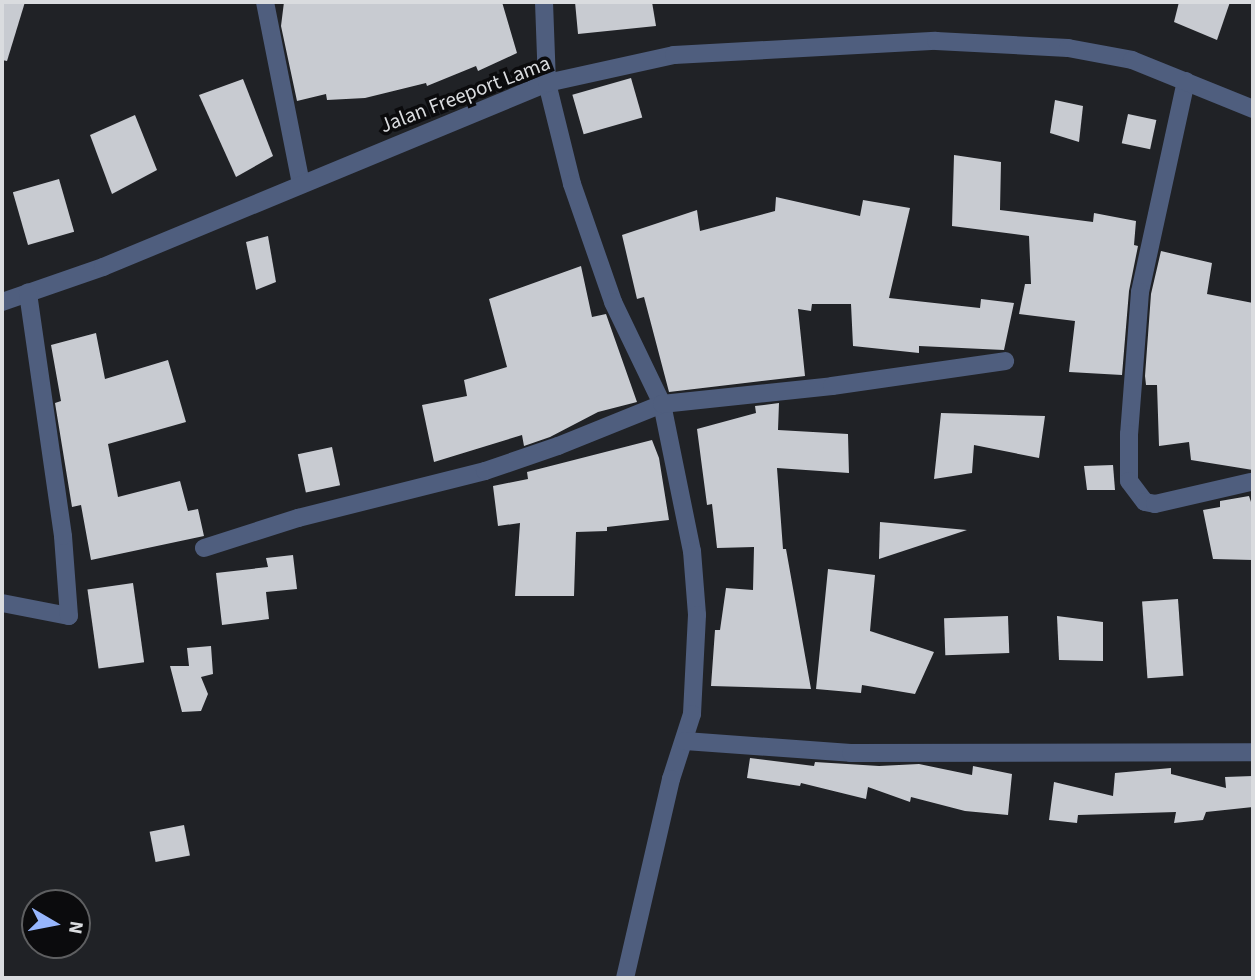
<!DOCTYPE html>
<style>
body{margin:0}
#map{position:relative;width:1255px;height:980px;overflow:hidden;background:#202226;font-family:"Source Sans 3",sans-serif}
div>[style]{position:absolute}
.building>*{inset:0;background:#c8cbd1;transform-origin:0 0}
.minor>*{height:18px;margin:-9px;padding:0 9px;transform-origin:9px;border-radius:9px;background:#4f5e7e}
span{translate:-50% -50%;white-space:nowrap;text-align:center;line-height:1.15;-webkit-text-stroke:7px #0b0b0d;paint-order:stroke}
.street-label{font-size:21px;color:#dadcdf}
.frame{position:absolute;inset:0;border:4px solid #dadcdf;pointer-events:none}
.north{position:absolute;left:21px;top:889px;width:70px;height:70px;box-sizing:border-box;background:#0b0b0d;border:2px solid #5e5f61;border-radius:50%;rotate:100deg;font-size:19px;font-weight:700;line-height:28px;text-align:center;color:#dadcdf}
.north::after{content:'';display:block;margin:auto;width:24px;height:32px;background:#97b6fd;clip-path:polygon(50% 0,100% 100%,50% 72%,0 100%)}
</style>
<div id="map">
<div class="building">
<i style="clip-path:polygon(2px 2px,25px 2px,7px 61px,2px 60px)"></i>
<i style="clip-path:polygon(284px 2px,502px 2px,517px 53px,478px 71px,476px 66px,427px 86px,426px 83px,365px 98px,327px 100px,326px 94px,297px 101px,281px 26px)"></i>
<i style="clip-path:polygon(575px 2px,652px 2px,656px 26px,578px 34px)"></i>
<i style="clip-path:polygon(1179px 2px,1230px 2px,1217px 40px,1174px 22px)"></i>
<i style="left:631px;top:78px;width:41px;height:61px;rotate:74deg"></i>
<i style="clip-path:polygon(243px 79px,273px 156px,236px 177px,199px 95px)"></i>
<i style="clip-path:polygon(1055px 100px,1083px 106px,1079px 142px,1050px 133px)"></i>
<i style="left:1128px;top:114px;width:29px;height:30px;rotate:12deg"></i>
<i style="clip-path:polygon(135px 115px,157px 170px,112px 194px,90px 135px)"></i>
<i style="clip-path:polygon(954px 155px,1001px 162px,1000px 210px,1093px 222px,1094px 213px,1136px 221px,1134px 245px,1138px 246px,1129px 291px,1122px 375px,1069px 372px,1075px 321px,1019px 314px,1025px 284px,1031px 284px,1029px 236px,952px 226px)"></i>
<i style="left:59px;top:179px;width:55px;height:48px;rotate:74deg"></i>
<i style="clip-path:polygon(776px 197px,860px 216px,863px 200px,910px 208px,889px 298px,980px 308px,981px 299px,1014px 303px,1004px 350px,919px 346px,919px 353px,853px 346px,851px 304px,812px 304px,811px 311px,798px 309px,805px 376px,669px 392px,644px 297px,637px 299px,622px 235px,697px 210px,700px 231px,775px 211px)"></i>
<i style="clip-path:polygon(268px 236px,276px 282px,256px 290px,246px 242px)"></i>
<i style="clip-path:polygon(1161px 251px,1212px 263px,1207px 294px,1253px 303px,1253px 470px,1191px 460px,1189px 442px,1159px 446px,1157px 385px,1146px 385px,1145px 376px,1151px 294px)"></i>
<i style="clip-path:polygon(581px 266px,592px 317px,606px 314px,637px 402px,598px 412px,550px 437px,524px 446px,522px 435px,434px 462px,422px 405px,467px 396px,464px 380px,507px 367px,489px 299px)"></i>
<i style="clip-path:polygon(96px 333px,105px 379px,168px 360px,186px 422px,108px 444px,118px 497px,180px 481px,188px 511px,198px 509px,204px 536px,91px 560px,81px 505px,72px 507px,55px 403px,61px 401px,51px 345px)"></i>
<i style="clip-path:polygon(779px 403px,778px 430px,848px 434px,849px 473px,777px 468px,783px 549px,786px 549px,811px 689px,711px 686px,715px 630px,720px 630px,726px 588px,753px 590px,754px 547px,717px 548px,712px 504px,707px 505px,697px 429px,756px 413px,755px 406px)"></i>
<i style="clip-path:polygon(941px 413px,1045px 416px,1039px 458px,974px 445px,972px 473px,934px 479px)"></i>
<i style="clip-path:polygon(652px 440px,659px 458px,669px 520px,607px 527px,607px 531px,576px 532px,574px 596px,515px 596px,520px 523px,498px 526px,493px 486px,528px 479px,527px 472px)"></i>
<i style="left:332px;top:447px;width:39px;height:35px;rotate:78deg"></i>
<i style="clip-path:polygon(1113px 465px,1115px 490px,1087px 490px,1084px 466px)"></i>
<i style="clip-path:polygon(1249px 496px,1253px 508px,1253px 560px,1213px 559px,1203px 510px,1220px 507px,1220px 501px)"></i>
<i style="clip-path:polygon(880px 522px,967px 530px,879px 559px)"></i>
<i style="clip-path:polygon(293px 555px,297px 589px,266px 592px,269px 619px,222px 625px,216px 573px,268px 567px,266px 558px)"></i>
<i style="clip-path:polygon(828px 569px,875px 575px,870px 631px,934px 652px,915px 694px,862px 685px,861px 693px,816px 689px)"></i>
<i style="left:133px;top:583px;width:80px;height:46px;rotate:82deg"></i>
<i style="left:1178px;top:599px;width:77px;height:36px;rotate:86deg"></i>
<i style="left:1008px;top:616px;width:37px;height:64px;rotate:88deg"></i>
<i style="clip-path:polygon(1057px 616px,1103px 622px,1103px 661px,1059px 660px)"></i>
<i style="clip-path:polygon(211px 646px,213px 674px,201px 677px,208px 694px,201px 711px,182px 712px,170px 666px,189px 666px,187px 648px)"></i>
<i style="clip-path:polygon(750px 758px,814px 766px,815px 762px,879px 766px,919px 764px,972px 775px,973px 766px,1012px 774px,1008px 815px,965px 811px,911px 797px,910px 802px,868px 787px,866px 799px,801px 783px,800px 786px,747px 778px)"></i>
<i style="clip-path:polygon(1171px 768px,1171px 774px,1226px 788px,1225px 777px,1253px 776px,1253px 807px,1206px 812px,1203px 820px,1174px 823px,1176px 812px,1078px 815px,1077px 823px,1049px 820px,1054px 782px,1113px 796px,1115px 773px)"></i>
<i style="left:184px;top:825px;width:31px;height:35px;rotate:79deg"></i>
</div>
<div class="minor">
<i style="left:265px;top:2px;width:186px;rotate:78.8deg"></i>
<i style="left:544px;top:2px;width:81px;rotate:87.9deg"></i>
<i style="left:547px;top:83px;width:104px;rotate:76.1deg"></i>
<i style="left:572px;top:184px;width:125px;rotate:70.8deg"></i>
<i style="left:613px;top:302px;width:113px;rotate:64.3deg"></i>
<i style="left:662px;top:404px;width:150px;rotate:78.5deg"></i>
<i style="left:692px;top:551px;width:64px;rotate:85.5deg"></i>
<i style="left:697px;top:615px;width:99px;rotate:92.9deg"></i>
<i style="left:692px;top:714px;width:68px;rotate:107.9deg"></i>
<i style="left:671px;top:779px;width:204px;rotate:103deg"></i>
<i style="left:1186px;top:81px;width:216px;rotate:102.3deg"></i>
<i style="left:1140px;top:292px;width:142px;rotate:94.4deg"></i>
<i style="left:1129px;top:434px;width:47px;rotate:90deg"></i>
<i style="left:1129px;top:481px;width:26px;rotate:53deg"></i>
<i style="left:1145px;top:502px;width:10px;rotate:11deg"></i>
<i style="left:1155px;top:504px;width:98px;rotate:-13deg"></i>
<i style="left:2px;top:302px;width:107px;rotate:-19.1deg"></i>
<i style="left:103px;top:267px;width:481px;rotate:-22.5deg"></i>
<i style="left:547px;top:83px;width:130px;rotate:-12.4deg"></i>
<i style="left:674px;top:55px;width:262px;rotate:-3.1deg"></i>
<i style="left:936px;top:41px;width:132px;rotate:3deg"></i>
<i style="left:1068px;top:48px;width:65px;rotate:10.6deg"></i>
<i style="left:1132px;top:60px;width:131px;rotate:22deg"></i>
<i style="left:204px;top:548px;width:99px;rotate:-17.7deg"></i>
<i style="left:298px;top:518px;width:193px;rotate:-14.1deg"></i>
<i style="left:485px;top:471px;width:77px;rotate:-18.9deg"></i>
<i style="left:558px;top:446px;width:112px;rotate:-22deg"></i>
<i style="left:662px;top:404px;width:171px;rotate:-6deg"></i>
<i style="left:832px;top:386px;width:175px;rotate:-8.2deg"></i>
<i style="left:2px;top:603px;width:68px;rotate:11deg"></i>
<i style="left:69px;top:616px;width:80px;rotate:-94.3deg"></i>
<i style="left:63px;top:536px;width:246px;rotate:-98.2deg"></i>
<i style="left:685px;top:741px;width:166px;rotate:4.1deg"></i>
<i style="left:851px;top:753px;width:402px;rotate:-0.1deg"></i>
</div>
<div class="street-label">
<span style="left:465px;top:94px;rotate:-21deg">Jalan Freeport Lama</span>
</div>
<div class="frame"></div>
<div class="north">N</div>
</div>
